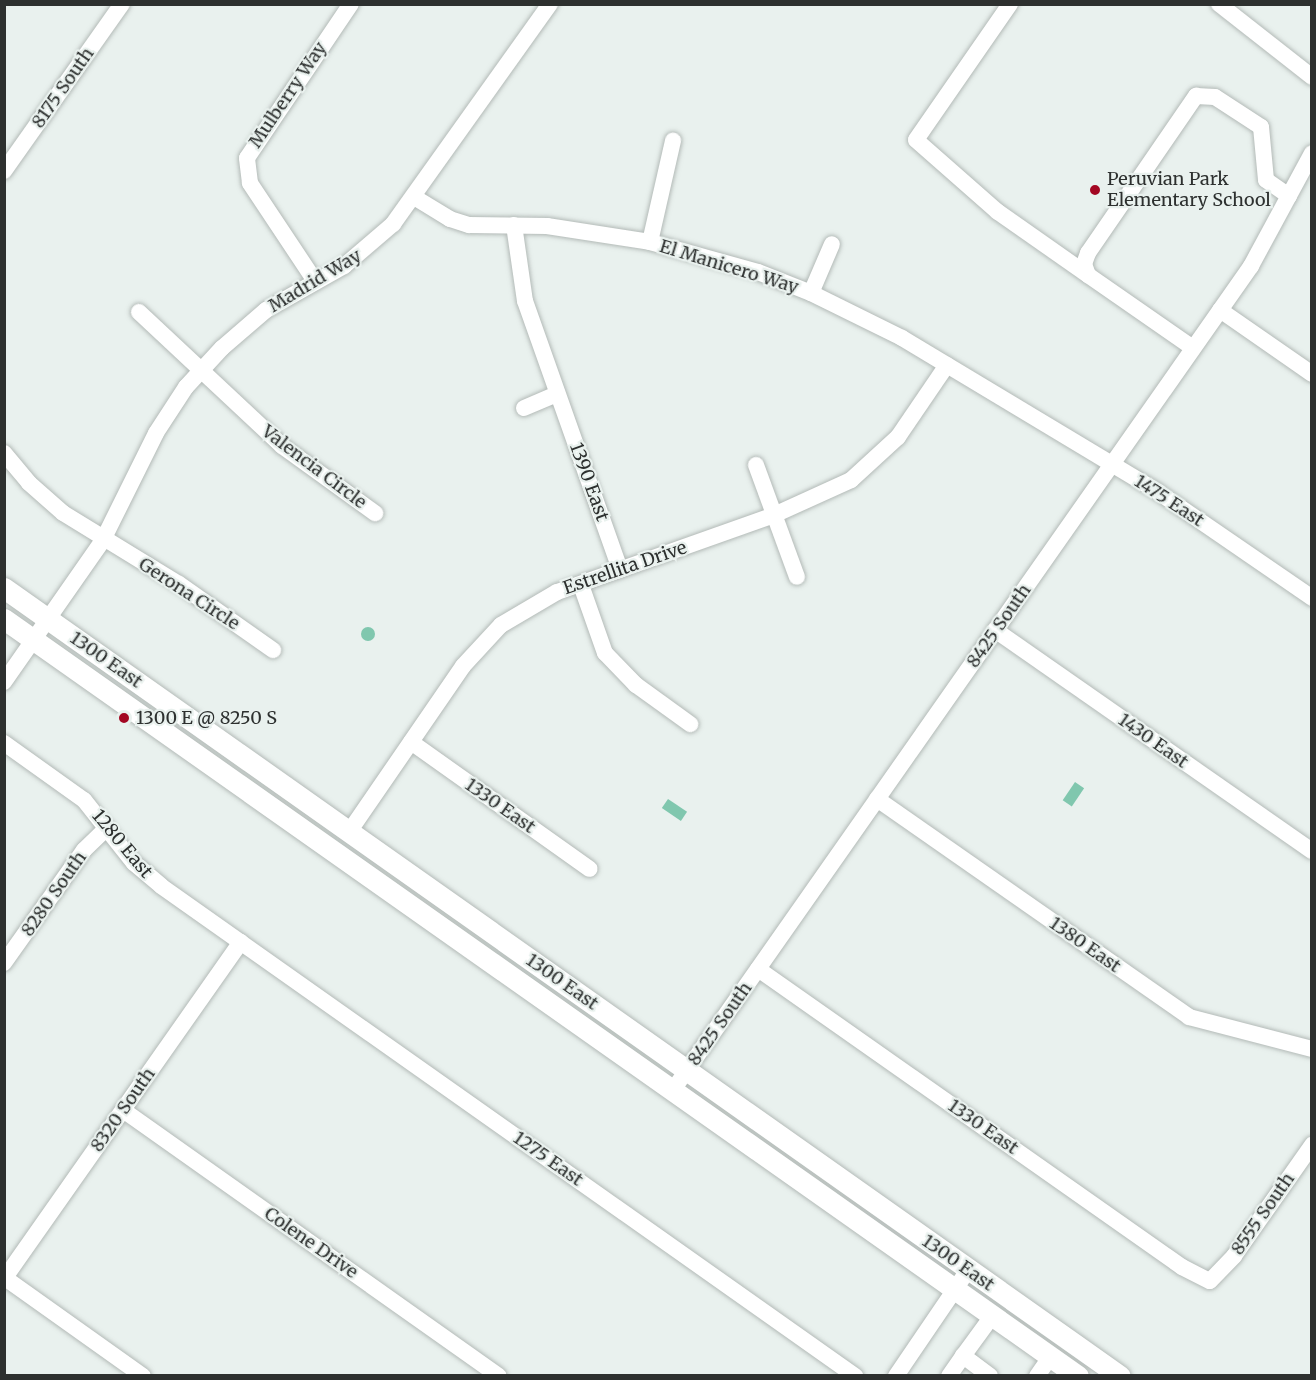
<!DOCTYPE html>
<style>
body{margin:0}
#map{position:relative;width:1316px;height:1380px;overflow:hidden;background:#e9f1ee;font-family:Merriweather,serif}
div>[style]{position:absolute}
.water>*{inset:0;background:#80c7ae;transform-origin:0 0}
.round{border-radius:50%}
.roads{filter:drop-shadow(0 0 2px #b3bab7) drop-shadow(0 0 2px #b3bab7)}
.minor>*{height:16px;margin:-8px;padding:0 8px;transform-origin:8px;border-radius:8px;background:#fff}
.major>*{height:21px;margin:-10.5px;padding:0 10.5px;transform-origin:10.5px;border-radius:10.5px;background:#fff}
.dots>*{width:16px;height:16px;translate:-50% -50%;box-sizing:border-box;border:3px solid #e9f1ee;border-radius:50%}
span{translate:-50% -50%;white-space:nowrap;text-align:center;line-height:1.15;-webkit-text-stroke:4.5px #e9f1ee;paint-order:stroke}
.street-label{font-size:18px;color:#2d302f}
.poi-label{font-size:18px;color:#2d302f}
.left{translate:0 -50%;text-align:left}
.frame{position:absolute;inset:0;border:6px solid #2d302f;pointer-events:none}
</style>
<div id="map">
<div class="water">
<i class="round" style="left:361px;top:627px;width:14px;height:14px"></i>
<i style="left:1075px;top:782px;width:11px;height:22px;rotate:34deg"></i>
<i style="left:668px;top:799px;width:23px;height:11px;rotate:34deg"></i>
</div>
<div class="roads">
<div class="minor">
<i style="left:1010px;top:4px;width:165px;rotate:124.7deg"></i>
<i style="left:916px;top:140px;width:109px;rotate:41.3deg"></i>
<i style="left:998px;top:212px;width:110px;rotate:35deg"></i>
<i style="left:1219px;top:4px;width:118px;rotate:38.1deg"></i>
<i style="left:4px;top:171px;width:204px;rotate:-54.8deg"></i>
<i style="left:414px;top:197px;width:42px;rotate:31.4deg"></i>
<i style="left:450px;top:219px;width:20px;rotate:18deg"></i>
<i style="left:469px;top:225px;width:78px;rotate:0.7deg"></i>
<i style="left:547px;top:226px;width:104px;rotate:8.8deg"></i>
<i style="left:650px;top:242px;width:112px;rotate:15.5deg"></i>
<i style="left:758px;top:272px;width:57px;rotate:21.6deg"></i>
<i style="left:811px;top:293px;width:102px;rotate:26.3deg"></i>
<i style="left:902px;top:338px;width:299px;rotate:31deg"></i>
<i style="left:1158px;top:492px;width:187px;rotate:34.5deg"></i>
<i style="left:514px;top:225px;width:77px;rotate:81.8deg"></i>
<i style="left:525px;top:301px;width:285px;rotate:70.5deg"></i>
<i style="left:650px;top:242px;width:104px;rotate:-77.2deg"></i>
<i style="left:315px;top:281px;width:118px;rotate:-123.6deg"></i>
<i style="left:250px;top:183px;width:25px;rotate:-97deg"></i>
<i style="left:247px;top:158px;width:186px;rotate:-56deg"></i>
<i style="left:811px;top:293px;width:53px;rotate:-66.8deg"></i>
<i style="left:1220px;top:310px;width:112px;rotate:34.8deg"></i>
<i style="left:139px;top:312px;width:196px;rotate:43.1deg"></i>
<i style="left:282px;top:446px;width:115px;rotate:35.8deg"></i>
<i style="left:1193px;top:348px;width:128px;rotate:-145.2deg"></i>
<i style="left:1088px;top:275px;width:12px;rotate:-110deg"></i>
<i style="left:1084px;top:264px;width:12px;rotate:-70deg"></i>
<i style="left:1088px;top:253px;width:191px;rotate:-55.5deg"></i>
<i style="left:1196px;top:96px;width:19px;rotate:3deg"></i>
<i style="left:1215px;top:97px;width:55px;rotate:33.1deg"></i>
<i style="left:1261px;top:127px;width:53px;rotate:84.6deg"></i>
<i style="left:1266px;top:180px;width:28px;rotate:35deg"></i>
<i style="left:524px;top:408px;width:36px;rotate:-23deg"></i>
<i style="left:4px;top:453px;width:39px;rotate:50deg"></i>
<i style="left:29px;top:483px;width:45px;rotate:41.4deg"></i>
<i style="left:63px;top:513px;width:136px;rotate:31.5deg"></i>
<i style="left:179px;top:584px;width:115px;rotate:35.1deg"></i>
<i style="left:756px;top:465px;width:119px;rotate:69.9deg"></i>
<i style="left:581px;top:585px;width:72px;rotate:70.6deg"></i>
<i style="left:605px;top:653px;width:45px;rotate:45.9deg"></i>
<i style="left:636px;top:685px;width:67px;rotate:35.8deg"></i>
<i style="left:995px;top:630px;width:386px;rotate:34.9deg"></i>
<i style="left:4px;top:682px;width:173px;rotate:-55.1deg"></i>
<i style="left:103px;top:540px;width:119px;rotate:-63.6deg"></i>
<i style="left:156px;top:433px;width:55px;rotate:-56.9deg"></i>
<i style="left:186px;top:387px;width:53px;rotate:-47.3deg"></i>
<i style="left:222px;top:348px;width:58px;rotate:-40.8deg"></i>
<i style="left:266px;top:310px;width:90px;rotate:-29.4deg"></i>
<i style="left:344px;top:266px;width:65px;rotate:-40.6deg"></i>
<i style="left:393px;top:224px;width:270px;rotate:-54.5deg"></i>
<i style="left:411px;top:742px;width:219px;rotate:35.4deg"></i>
<i style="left:4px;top:743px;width:98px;rotate:35.5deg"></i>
<i style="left:84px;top:800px;width:80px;rotate:51.6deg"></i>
<i style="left:134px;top:863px;width:35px;rotate:40deg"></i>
<i style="left:161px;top:886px;width:850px;rotate:35.22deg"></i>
<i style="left:877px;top:799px;width:381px;rotate:34.9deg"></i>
<i style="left:1189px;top:1017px;width:127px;rotate:14.6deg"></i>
<i style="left:349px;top:832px;width:201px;rotate:-55.5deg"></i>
<i style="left:463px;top:666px;width:56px;rotate:-47.2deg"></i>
<i style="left:501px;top:625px;width:65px;rotate:-30.5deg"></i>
<i style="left:557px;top:592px;width:230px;rotate:-19.5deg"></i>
<i style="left:774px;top:515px;width:85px;rotate:-24.4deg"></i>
<i style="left:851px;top:480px;width:64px;rotate:-42.5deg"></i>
<i style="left:898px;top:437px;width:87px;rotate:-55.8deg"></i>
<i style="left:4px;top:963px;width:138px;rotate:-54.7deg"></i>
<i style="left:84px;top:850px;width:32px;rotate:-44deg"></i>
<i style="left:758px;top:969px;width:518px;rotate:35.1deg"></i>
<i style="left:1182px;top:1267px;width:31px;rotate:27deg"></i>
<i style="left:1210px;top:1281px;width:35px;rotate:-46deg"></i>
<i style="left:1234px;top:1256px;width:136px;rotate:-54.9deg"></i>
<i style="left:673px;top:1090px;width:1007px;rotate:-54.95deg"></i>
<i style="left:1251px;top:266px;width:128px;rotate:-61.6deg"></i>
<i style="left:123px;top:1110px;width:460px;rotate:35.3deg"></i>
<i style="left:5px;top:1278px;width:169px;rotate:35.4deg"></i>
<i style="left:4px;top:1279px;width:412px;rotate:-54.9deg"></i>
<i style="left:896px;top:1376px;width:128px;rotate:-55.8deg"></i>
<i style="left:949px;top:1376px;width:24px;rotate:-55deg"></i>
<i style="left:990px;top:1376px;width:34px;rotate:-143deg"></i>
<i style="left:963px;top:1356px;width:51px;rotate:-53.8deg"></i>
<i style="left:1037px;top:1376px;width:24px;rotate:-55deg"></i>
</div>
<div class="major">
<i style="left:4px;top:588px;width:1366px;rotate:35.23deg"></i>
<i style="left:4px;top:619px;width:1314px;rotate:35.18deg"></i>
</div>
</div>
<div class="dots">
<i style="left:1095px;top:190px;background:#a30722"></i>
<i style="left:124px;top:718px;background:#a30722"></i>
</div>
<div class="street-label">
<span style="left:63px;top:88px;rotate:-55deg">8175 South</span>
<span style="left:288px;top:95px;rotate:-56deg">Mulberry Way</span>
<span style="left:729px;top:267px;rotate:17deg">El Manicero Way</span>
<span style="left:315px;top:281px;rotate:-31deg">Madrid Way</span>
<span style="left:314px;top:467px;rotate:37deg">Valencia Circle</span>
<span style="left:589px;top:482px;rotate:70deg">1390 East</span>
<span style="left:1169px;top:501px;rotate:33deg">1475 East</span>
<span style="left:625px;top:568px;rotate:-19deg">Estrellita Drive</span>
<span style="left:189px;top:594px;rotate:33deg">Gerona Circle</span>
<span style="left:999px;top:626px;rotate:-55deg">8425 South</span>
<span style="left:106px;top:660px;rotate:35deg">1300 East</span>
<span style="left:1153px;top:741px;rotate:35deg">1430 East</span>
<span style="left:500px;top:806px;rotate:35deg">1330 East</span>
<span style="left:122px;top:844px;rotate:50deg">1280 East</span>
<span style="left:54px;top:894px;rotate:-55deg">8280 South</span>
<span style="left:1085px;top:945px;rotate:35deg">1380 East</span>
<span style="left:562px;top:982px;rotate:35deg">1300 East</span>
<span style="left:720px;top:1024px;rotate:-55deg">8425 South</span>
<span style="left:123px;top:1110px;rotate:-55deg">8320 South</span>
<span style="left:983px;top:1127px;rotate:35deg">1330 East</span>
<span style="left:548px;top:1159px;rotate:35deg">1275 East</span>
<span style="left:1263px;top:1214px;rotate:-55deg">8555 South</span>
<span style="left:311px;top:1243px;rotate:35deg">Colene Drive</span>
<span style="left:958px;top:1263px;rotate:35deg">1300 East</span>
</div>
<div class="poi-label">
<span class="left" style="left:1107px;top:190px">Peruvian Park<br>Elementary School</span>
<span class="left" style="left:136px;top:718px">1300 E @ 8250 S</span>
</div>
<div class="frame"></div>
</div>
